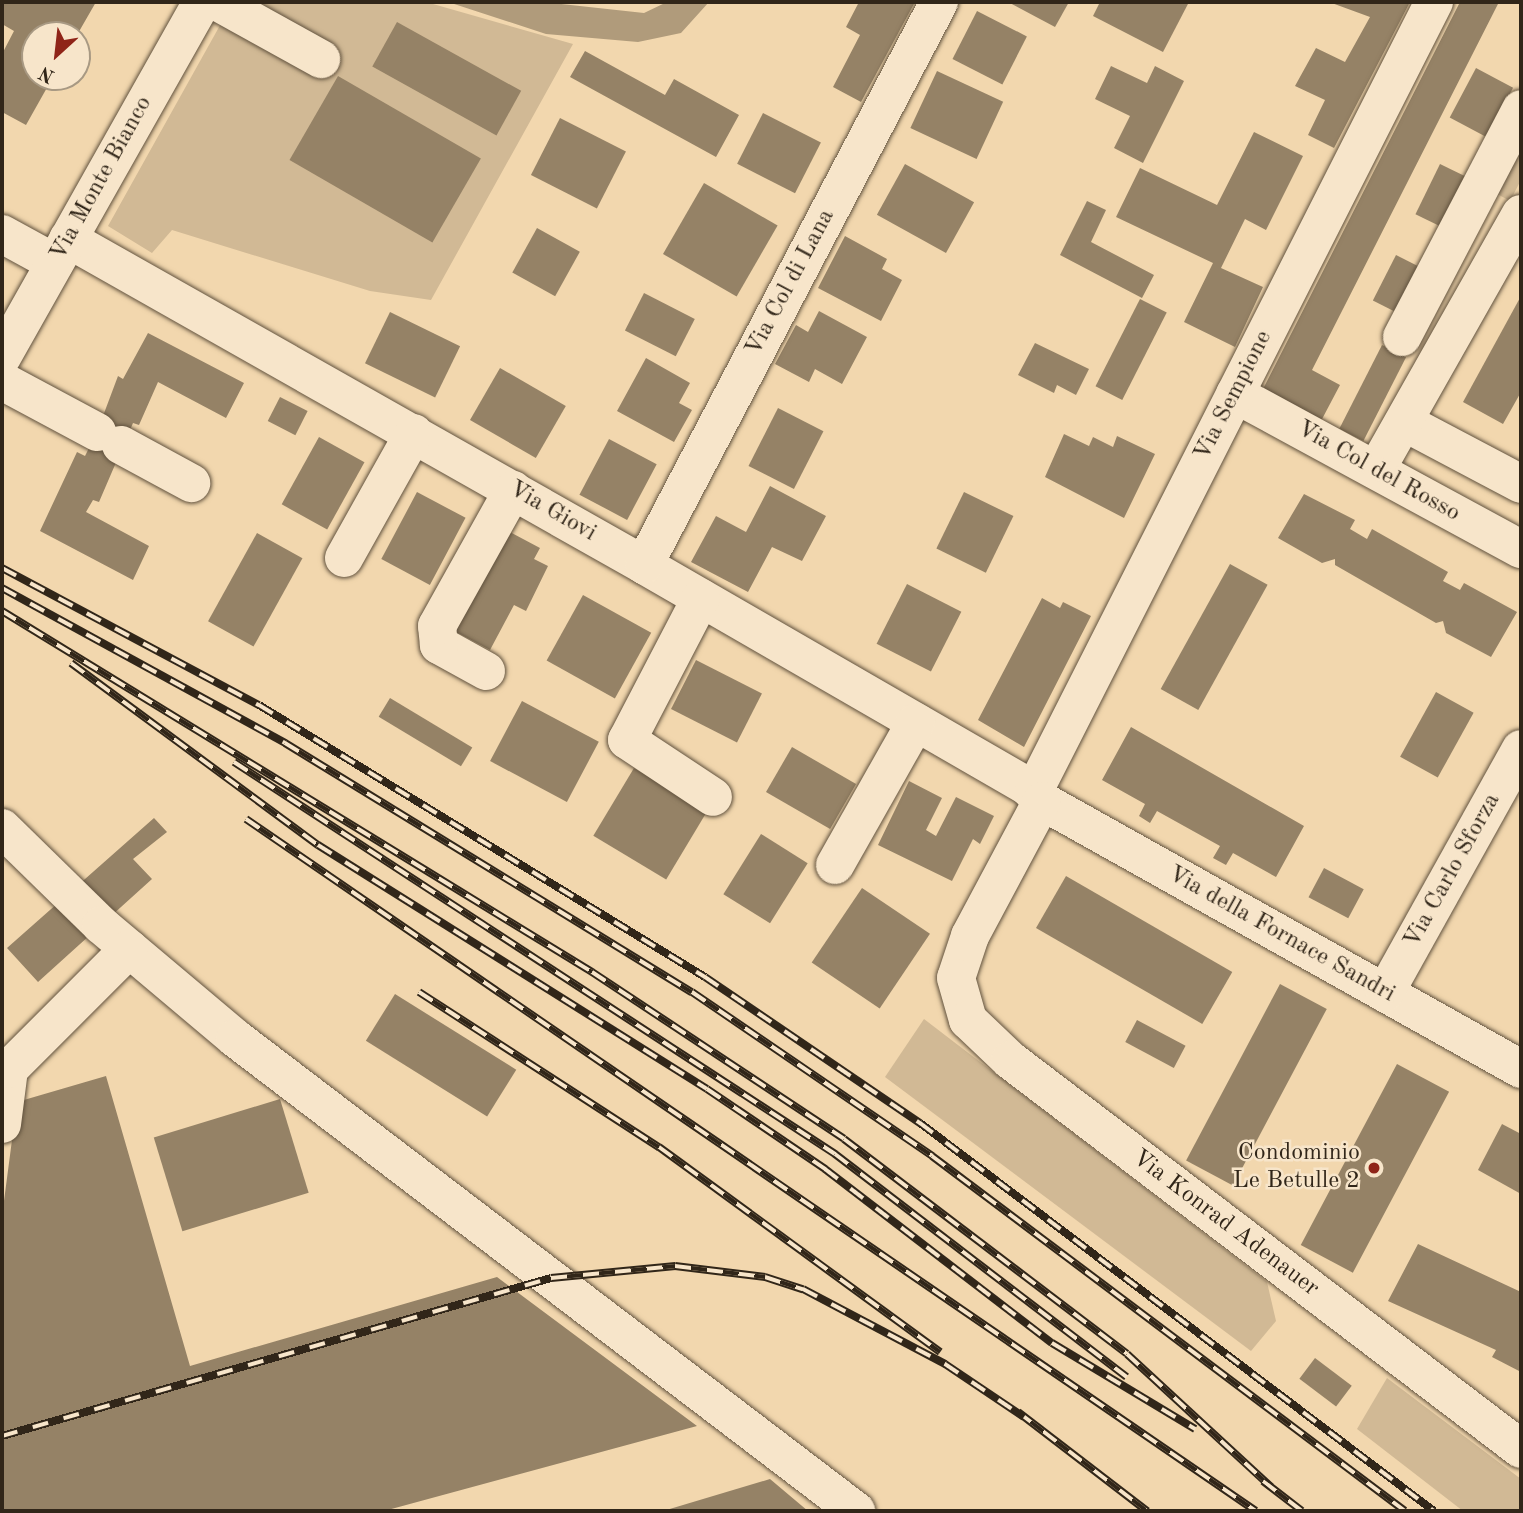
<!DOCTYPE html>
<style>
body{margin:0}
#map{position:relative;width:1523px;height:1513px;overflow:hidden;background:#f2d7ae;font-family:"Old Standard TT",serif}
div>[style]{position:absolute}
.green>*{inset:0;background:#d1b995}
.water>*{inset:0;background:#b09b7b}
.building>*{inset:0;background:#958266;transform-origin:0 0}
.roads{filter:drop-shadow(0 0 2px #61523e) drop-shadow(0 0 2px #61523e)}
.minor>*{height:38px;margin:-19px;padding:0 19px;transform-origin:19px;border-radius:19px;background:#f7e5ca}
.rail>*{height:8px;margin-top:-4px;transform-origin:0;background:repeating-linear-gradient(90deg,#f7e5ca 0 16px,#312619 0 32px);box-sizing:border-box;border-block:2px solid #312619}
.dots>*{width:19px;height:19px;translate:-50% -50%;box-sizing:border-box;border:4px solid #f7e5ca;border-radius:50%}
span{translate:-50% -50%;white-space:nowrap;text-align:center;line-height:1.15;-webkit-text-stroke:5px #f7e5ca;paint-order:stroke}
.street-label{font-size:24px;color:#312619}
.poi-label{font-size:24px;color:#312619}
.right{translate:-100% -50%;text-align:right}
.frame{position:absolute;inset:0;border:4px solid #312619;pointer-events:none}
.north{position:absolute;left:21px;top:21px;width:70px;height:70px;box-sizing:border-box;background:#f7e5ca;border:2px solid #a89983;border-radius:50%;rotate:207deg;font-size:19px;font-weight:700;line-height:28px;text-align:center;color:#312619}
.north::after{content:'';display:block;margin:auto;width:24px;height:32px;background:#8f2418;clip-path:polygon(50% 0,100% 100%,50% 72%,0 100%)}
</style>
<div id="map">
<div class="green">
<i style="clip-path:polygon(233px 2px,426px 2px,573px 44px,431px 300px,370px 291px,172px 230px,152px 253px,108px 226px)"></i>
<i style="clip-path:polygon(1521px 131px,1521px 180px,1510px 201px,1490px 190px)"></i>
<i style="clip-path:polygon(924px 1019px,1267px 1282px,1276px 1321px,1251px 1351px,885px 1077px)"></i>
<i style="clip-path:polygon(1387px 1378px,1521px 1479px,1521px 1511px,1463px 1511px,1357px 1429px)"></i>
</div>
<div class="water">
<i style="clip-path:polygon(448px 2px,543px 2px,644px 13px,667px 2px,709px 2px,681px 33px,638px 42px,546px 34px)"></i>
</div>
<div class="building">
<i style="clip-path:polygon(2px 2px,96px 2px,77px 35px,35px 35px,35px 77px,53px 77px,26px 125px,2px 112px,2px 54px,14px 31px,2px 24px)"></i>
<i style="clip-path:polygon(859px 2px,915px 2px,861px 102px,833px 87px,860px 35px,846px 27px)"></i>
<i style="clip-path:polygon(1008px 2px,1069px 2px,1055px 27px)"></i>
<i style="clip-path:polygon(1100px 2px,1189px 2px,1163px 52px,1093px 16px)"></i>
<i style="clip-path:polygon(1329px 2px,1410px 2px,1334px 148px,1308px 135px,1325px 100px,1295px 86px,1316px 48px,1345px 62px,1370px 17px)"></i>
<i style="clip-path:polygon(1460px 2px,1499px 2px,1312px 370px,1340px 385px,1321px 421px,1262px 391px)"></i>
<i style="left:977px;top:11px;width:56px;height:54px;rotate:27deg"></i>
<i style="left:397px;top:22px;width:142px;height:51px;rotate:29deg"></i>
<i style="clip-path:polygon(585px 51px,665px 95px,674px 79px,739px 115px,716px 157px,570px 77px)"></i>
<i style="clip-path:polygon(1111px 66px,1147px 83px,1155px 66px,1184px 81px,1143px 163px,1114px 148px,1130px 116px,1095px 99px)"></i>
<i style="left:1476px;top:68px;width:42px;height:56px;rotate:28deg"></i>
<i style="left:937px;top:71px;width:73px;height:63px;rotate:25deg"></i>
<i style="left:338px;top:76px;width:165px;height:97px;rotate:30deg"></i>
<i style="left:763px;top:113px;width:65px;height:57px;rotate:27deg"></i>
<i style="left:560px;top:118px;width:74px;height:64px;rotate:27deg"></i>
<i style="clip-path:polygon(1254px 132px,1303px 156px,1266px 230px,1245px 219px,1221px 268px,1263px 287px,1235px 347px,1184px 322px,1213px 263px,1116px 217px,1140px 168px,1217px 205px)"></i>
<i style="left:905px;top:164px;width:79px;height:58px;rotate:29deg"></i>
<i style="left:1440px;top:164px;width:32px;height:56px;rotate:26deg"></i>
<i style="left:704px;top:183px;width:85px;height:82px;rotate:30deg"></i>
<i style="clip-path:polygon(1087px 201px,1106px 210px,1091px 242px,1154px 275px,1142px 298px,1060px 255px)"></i>
<i style="left:537px;top:228px;width:49px;height:51px;rotate:29deg"></i>
<i style="clip-path:polygon(845px 236px,887px 259px,882px 269px,902px 280px,881px 321px,818px 288px)"></i>
<i style="left:1396px;top:255px;width:30px;height:51px;rotate:27deg"></i>
<i style="left:644px;top:293px;width:57px;height:42px;rotate:27deg"></i>
<i style="clip-path:polygon(1521px 296px,1521px 392px,1503px 424px,1463px 402px)"></i>
<i style="left:1140px;top:299px;width:30px;height:98px;rotate:27deg"></i>
<i style="clip-path:polygon(819px 311px,867px 337px,842px 384px,815px 369px,809px 382px,775px 364px,796px 325px,808px 332px)"></i>
<i style="left:390px;top:312px;width:78px;height:57px;rotate:26deg"></i>
<i style="clip-path:polygon(148px 333px,244px 383px,226px 418px,158px 382px,139px 425px,133px 423px,99px 502px,93px 500px,86px 512px,149px 546px,133px 580px,40px 531px,77px 452px,85px 456px,97px 432px,118px 376px,123px 379px)"></i>
<i style="clip-path:polygon(1035px 343px,1089px 369px,1076px 395px,1057px 385px,1054px 393px,1018px 375px)"></i>
<i style="left:1382px;top:345px;width:27px;height:94px;rotate:27deg"></i>
<i style="clip-path:polygon(646px 358px,690px 383px,679px 403px,692px 410px,674px 442px,617px 411px)"></i>
<i style="left:500px;top:368px;width:76px;height:60px;rotate:30deg"></i>
<i style="left:280px;top:397px;width:31px;height:27px;rotate:27deg"></i>
<i style="left:778px;top:408px;width:51px;height:65px;rotate:27deg"></i>
<i style="clip-path:polygon(1064px 434px,1089px 446px,1093px 437px,1113px 447px,1117px 436px,1155px 454px,1124px 518px,1045px 477px)"></i>
<i style="left:319px;top:437px;width:52px;height:77px;rotate:29deg"></i>
<i style="left:609px;top:439px;width:54px;height:63px;rotate:28deg"></i>
<i style="clip-path:polygon(770px 486px,826px 516px,802px 561px,772px 547px,748px 592px,691px 562px,716px 516px,746px 532px)"></i>
<i style="left:417px;top:492px;width:55px;height:76px;rotate:28deg"></i>
<i style="left:964px;top:492px;width:55px;height:63px;rotate:26deg"></i>
<i style="clip-path:polygon(1304px 494px,1355px 520px,1350px 529px,1367px 539px,1372px 529px,1448px 572px,1443px 581px,1460px 590px,1464px 583px,1517px 612px,1491px 657px,1446px 633px,1443px 621px,1436px 623px,1335px 565px,1335px 559px,1322px 563px,1278px 538px)"></i>
<i style="clip-path:polygon(508px 531px,540px 548px,534px 559px,548px 566px,526px 611px,514px 605px,490px 650px,445px 626px)"></i>
<i style="left:257px;top:533px;width:52px;height:101px;rotate:29deg"></i>
<i style="left:1230px;top:564px;width:43px;height:143px;rotate:29deg"></i>
<i style="left:907px;top:584px;width:61px;height:67px;rotate:27deg"></i>
<i style="left:583px;top:595px;width:78px;height:75px;rotate:29deg"></i>
<i style="clip-path:polygon(1042px 598px,1060px 608px,1063px 602px,1091px 616px,1024px 747px,978px 720px)"></i>
<i style="left:696px;top:660px;width:74px;height:55px;rotate:27deg"></i>
<i style="left:1436px;top:692px;width:43px;height:74px;rotate:29deg"></i>
<i style="left:390px;top:698px;width:96px;height:22px;rotate:31deg"></i>
<i style="left:522px;top:701px;width:87px;height:68px;rotate:28deg"></i>
<i style="clip-path:polygon(1131px 727px,1304px 826px,1276px 877px,1233px 853px,1226px 865px,1213px 858px,1220px 846px,1157px 811px,1150px 823px,1139px 816px,1145px 804px,1102px 780px)"></i>
<i style="left:792px;top:747px;width:74px;height:52px;rotate:30deg"></i>
<i style="left:634px;top:768px;width:85px;height:79px;rotate:31deg"></i>
<i style="clip-path:polygon(909px 781px,942px 798px,926px 830px,936px 836px,956px 797px,994px 816px,980px 844px,973px 839px,952px 881px,878px 845px)"></i>
<i style="clip-path:polygon(154px 818px,167px 832px,133px 859px,152px 879px,38px 982px,7px 948px)"></i>
<i style="left:761px;top:834px;width:55px;height:71px;rotate:32deg"></i>
<i style="left:1324px;top:868px;width:45px;height:33px;rotate:28deg"></i>
<i style="left:1066px;top:876px;width:192px;height:60px;rotate:30deg"></i>
<i style="left:862px;top:888px;width:82px;height:90px;rotate:34deg"></i>
<i style="left:1280px;top:984px;width:53px;height:200px;rotate:28deg"></i>
<i style="left:395px;top:994px;width:143px;height:55px;rotate:32deg"></i>
<i style="left:1137px;top:1020px;width:55px;height:25px;rotate:28deg"></i>
<i style="left:1397px;top:1064px;width:59px;height:205px;rotate:28deg"></i>
<i style="clip-path:polygon(106px 1076px,190px 1366px,497px 1277px,697px 1426px,384px 1511px,2px 1511px,2px 1216px,17px 1102px)"></i>
<i style="left:280px;top:1099px;width:98px;height:132px;rotate:73deg"></i>
<i style="clip-path:polygon(1502px 1124px,1521px 1134px,1521px 1194px,1478px 1170px)"></i>
<i style="clip-path:polygon(1418px 1244px,1521px 1292px,1521px 1372px,1492px 1357px,1496px 1350px,1388px 1301px)"></i>
<i style="left:1315px;top:1358px;width:46px;height:26px;rotate:37deg"></i>
<i style="clip-path:polygon(770px 1479px,808px 1511px,663px 1511px)"></i>
</div>
<div class="roads">
<div class="minor">
<i style="left:218px;top:2px;width:118px;rotate:29deg"></i>
<i style="left:2px;top:234px;width:60px;rotate:28.7deg"></i>
<i style="left:68px;top:239px;width:662px;rotate:29.51deg"></i>
<i style="left:644px;top:565px;width:444px;rotate:30deg"></i>
<i style="left:1028px;top:787px;width:20px;rotate:45deg"></i>
<i style="left:1042px;top:801px;width:549px;rotate:29.23deg"></i>
<i style="left:1402px;top:337px;width:257px;rotate:-62.4deg"></i>
<i style="left:2px;top:357px;width:407px;rotate:-60.6deg"></i>
<i style="left:2px;top:381px;width:108px;rotate:28.2deg"></i>
<i style="left:1235px;top:394px;width:325px;rotate:28.5deg"></i>
<i style="left:1404px;top:422px;width:132px;rotate:27.9deg"></i>
<i style="left:121px;top:445px;width:80px;rotate:28.5deg"></i>
<i style="left:1376px;top:470px;width:294px;rotate:-60.5deg"></i>
<i style="left:344px;top:558px;width:143px;rotate:-60.8deg"></i>
<i style="left:644px;top:565px;width:636px;rotate:-62.35deg"></i>
<i style="left:701px;top:598px;width:160px;rotate:117.5deg"></i>
<i style="left:627px;top:740px;width:103px;rotate:33.5deg"></i>
<i style="left:486px;top:671px;width:54px;rotate:-151deg"></i>
<i style="left:439px;top:645px;width:19px;rotate:-96deg"></i>
<i style="left:437px;top:626px;width:156px;rotate:-60.8deg"></i>
<i style="left:1034px;top:791px;width:885px;rotate:-63.12deg"></i>
<i style="left:1042px;top:801px;width:153px;rotate:118.1deg"></i>
<i style="left:970px;top:936px;width:44px;rotate:108.4deg"></i>
<i style="left:956px;top:978px;width:44px;rotate:74.1deg"></i>
<i style="left:968px;top:1020px;width:58px;rotate:43.6deg"></i>
<i style="left:1010px;top:1060px;width:642px;rotate:37.28deg"></i>
<i style="left:2px;top:828px;width:139px;rotate:44.4deg"></i>
<i style="left:101px;top:925px;width:175px;rotate:40.1deg"></i>
<i style="left:235px;top:1038px;width:781px;rotate:37.3deg"></i>
<i style="left:835px;top:865px;width:164px;rotate:-60.5deg"></i>
<i style="left:1385px;top:993px;width:279px;rotate:-60.9deg"></i>
<i style="left:2px;top:1124px;width:55px;rotate:-82.7deg"></i>
<i style="left:9px;top:1069px;width:170px;rotate:-45deg"></i>
</div>
</div>
<div class="rail">
<i style="left:2px;top:568px;width:291px;rotate:28.1deg"></i>
<i style="left:259px;top:705px;width:522px;rotate:31.38deg"></i>
<i style="left:705px;top:977px;width:260px;rotate:34.2deg"></i>
<i style="left:920px;top:1123px;width:644px;rotate:37.05deg"></i>
<i style="left:2px;top:588px;width:323px;rotate:28.7deg"></i>
<i style="left:285px;top:743px;width:477px;rotate:31.5deg"></i>
<i style="left:692px;top:992px;width:291px;rotate:34.3deg"></i>
<i style="left:932px;top:1156px;width:591px;rotate:36.89deg"></i>
<i style="left:2px;top:611px;width:692px;rotate:31.46deg"></i>
<i style="left:592px;top:972px;width:302px;rotate:33.5deg"></i>
<i style="left:844px;top:1139px;width:355px;rotate:37.2deg"></i>
<i style="left:1127px;top:1354px;width:196px;rotate:42.7deg"></i>
<i style="left:71px;top:663px;width:307px;rotate:36.4deg"></i>
<i style="left:318px;top:845px;width:459px;rotate:32.1deg"></i>
<i style="left:707px;top:1089px;width:143px;rotate:34.1deg"></i>
<i style="left:825px;top:1169px;width:286px;rotate:37.5deg"></i>
<i style="left:1052px;top:1343px;width:167px;rotate:31deg"></i>
<i style="left:234px;top:762px;width:718px;rotate:33.11deg"></i>
<i style="left:835px;top:1154px;width:367px;rotate:37.4deg"></i>
<i style="left:246px;top:819px;width:1224px;rotate:34.42deg"></i>
<i style="left:419px;top:992px;width:286px;rotate:32.9deg"></i>
<i style="left:659px;top:1147px;width:348px;rotate:36.1deg"></i>
<i style="left:1018px;top:1412px;width:163px;rotate:37.5deg"></i>
<i style="left:2px;top:1436px;width:571px;rotate:-16.06deg"></i>
<i style="left:551px;top:1278px;width:125px;rotate:-5.5deg"></i>
<i style="left:675px;top:1266px;width:91px;rotate:7deg"></i>
<i style="left:765px;top:1277px;width:40px;rotate:18deg"></i>
<i style="left:803px;top:1289px;width:161px;rotate:27.8deg"></i>
<i style="left:945px;top:1364px;width:95px;rotate:33.9deg"></i>
<i style="left:1263px;top:1481px;width:49px;rotate:37.6deg"></i>
</div>
<div class="dots">
<i style="left:1374px;top:1168px;background:#8f2418"></i>
</div>
<div class="street-label">
<span style="left:102px;top:179px;rotate:-61deg">Via Monte Bianco</span>
<span style="left:791px;top:283px;rotate:-62deg">Via Col di Lana</span>
<span style="left:1234px;top:396px;rotate:-63deg">Via Sempione</span>
<span style="left:1378px;top:472px;rotate:29deg">Via Col del Rosso</span>
<span style="left:552px;top:512px;rotate:30deg">Via Giovi</span>
<span style="left:1453px;top:871px;rotate:-61deg">Via Carlo Sforza</span>
<span style="left:1281px;top:935px;rotate:29deg">Via della Fornace Sandri</span>
<span style="left:1225px;top:1224px;rotate:37deg">Via Konrad Adenauer</span>
</div>
<div class="poi-label">
<span class="right" style="left:1360px;top:1168px">Condominio<br>Le Betulle 2</span>
</div>
<div class="frame"></div>
<div class="north">N</div>
</div>
